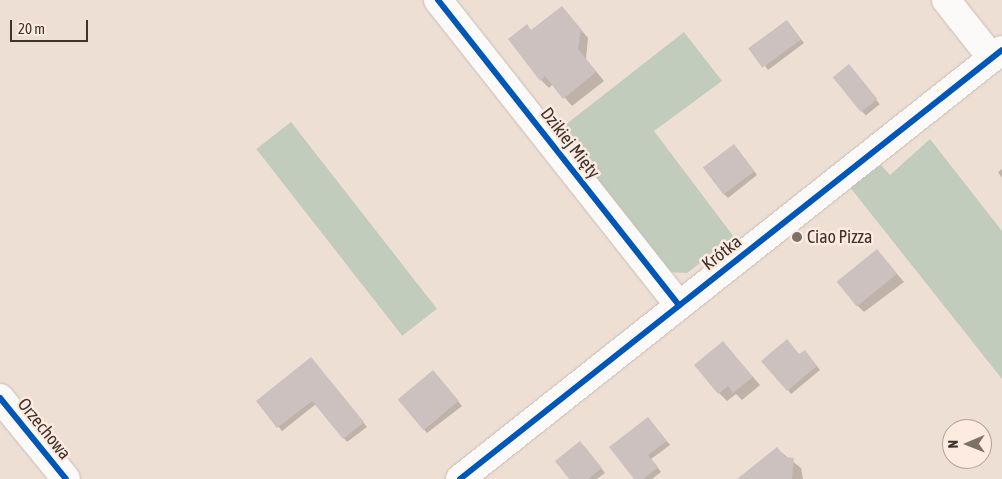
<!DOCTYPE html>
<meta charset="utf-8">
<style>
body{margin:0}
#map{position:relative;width:1002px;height:479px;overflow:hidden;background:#eedfd4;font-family:"Asap Condensed",sans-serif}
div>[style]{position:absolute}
.green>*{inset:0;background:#c1ccbc;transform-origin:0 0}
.shadow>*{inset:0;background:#0003;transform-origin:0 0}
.building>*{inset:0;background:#cdc1c0;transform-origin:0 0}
.roads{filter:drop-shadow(0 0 1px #c9bdb5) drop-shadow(0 0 1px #c9bdb5)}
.minor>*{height:28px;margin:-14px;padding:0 14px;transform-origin:14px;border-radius:14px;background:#fcfaf9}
.cycleway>*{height:6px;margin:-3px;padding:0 3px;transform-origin:3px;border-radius:3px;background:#0057b8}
.dots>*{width:14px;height:14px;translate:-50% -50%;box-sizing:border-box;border:2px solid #fdebe1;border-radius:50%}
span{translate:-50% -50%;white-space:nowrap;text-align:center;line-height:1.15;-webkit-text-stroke:5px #fdebe1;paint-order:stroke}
.street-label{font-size:18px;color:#3f342d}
.poi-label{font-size:18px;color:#3f342d}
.left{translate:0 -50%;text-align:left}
.north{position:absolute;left:942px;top:419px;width:50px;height:50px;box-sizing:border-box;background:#fdebe1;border:1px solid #b1a299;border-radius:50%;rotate:269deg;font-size:14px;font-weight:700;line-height:20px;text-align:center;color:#3f342d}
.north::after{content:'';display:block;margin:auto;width:18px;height:22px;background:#7c7067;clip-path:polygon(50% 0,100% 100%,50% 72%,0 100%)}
.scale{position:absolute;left:10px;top:20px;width:78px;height:22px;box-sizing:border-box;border:2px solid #3f342d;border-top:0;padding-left:6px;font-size:15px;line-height:18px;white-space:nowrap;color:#3f342d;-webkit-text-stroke:4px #fdebe1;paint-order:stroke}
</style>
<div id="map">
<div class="green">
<i style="clip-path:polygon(684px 32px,722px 81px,654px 131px,734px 237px,687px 273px,665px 272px,555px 133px)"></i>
<i style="left:291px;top:122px;width:237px;height:44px;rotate:52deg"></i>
<i style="clip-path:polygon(930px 139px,1002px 231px,1002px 379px,849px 186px,881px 165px,890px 175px)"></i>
</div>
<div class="shadow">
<i style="clip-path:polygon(562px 7px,588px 38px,586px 59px,604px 81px,572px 106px,553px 84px,549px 88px,541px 80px,527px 26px,532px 31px)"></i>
<i style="clip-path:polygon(790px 25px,804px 43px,768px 70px,765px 66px)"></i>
<i style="left:852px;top:70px;width:44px;height:18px;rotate:51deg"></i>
<i style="clip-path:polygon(738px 150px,757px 175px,728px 198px,724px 194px)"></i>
<i style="clip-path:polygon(1002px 169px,1002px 178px,998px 172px)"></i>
<i style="clip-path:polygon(877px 251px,904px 282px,864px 312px,856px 304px)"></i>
<i style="clip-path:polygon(723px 343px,760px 385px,742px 400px,736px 394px,727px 401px,719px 393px)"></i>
<i style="clip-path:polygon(800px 355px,808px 355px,820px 370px,791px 394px,788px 390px)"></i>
<i style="clip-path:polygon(315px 363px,367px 427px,347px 442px,316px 404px,282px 431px,258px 401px)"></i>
<i style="clip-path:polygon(437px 376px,462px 406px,427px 433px,399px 399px)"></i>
<i style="clip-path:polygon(652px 423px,670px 445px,651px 459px,661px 472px,652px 479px,636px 479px)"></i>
<i style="clip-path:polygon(584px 446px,605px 473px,597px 479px,571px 479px)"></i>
<i style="clip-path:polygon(777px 449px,801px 468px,803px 479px,742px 479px)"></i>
</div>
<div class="building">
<i style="clip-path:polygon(562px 6px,581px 29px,578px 49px,596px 72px,563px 99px,545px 76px,540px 81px,508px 39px,527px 24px,531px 30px)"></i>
<i style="left:787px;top:20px;width:24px;height:48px;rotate:54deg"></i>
<i style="left:849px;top:64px;width:45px;height:21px;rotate:51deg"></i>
<i style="left:734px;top:144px;width:34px;height:39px;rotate:53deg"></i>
<i style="left:877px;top:249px;width:32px;height:52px;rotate:51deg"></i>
<i style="clip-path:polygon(787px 339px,799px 354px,805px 350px,817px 366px,787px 391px,761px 361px)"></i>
<i style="clip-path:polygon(723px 341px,753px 377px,733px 393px,728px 386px,718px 394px,694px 365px)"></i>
<i style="clip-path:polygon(311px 357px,364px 422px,343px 439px,312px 401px,277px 428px,256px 401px)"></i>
<i style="left:433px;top:370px;width:40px;height:46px;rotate:50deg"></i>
<i style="clip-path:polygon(648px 417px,667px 441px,648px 455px,658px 467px,643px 479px,634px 479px,609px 447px)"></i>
<i style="clip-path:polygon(580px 441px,602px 468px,588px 479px,569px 479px,555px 461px)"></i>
<i style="clip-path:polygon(777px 447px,785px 457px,794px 458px,792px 479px,737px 479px)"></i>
</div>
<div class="roads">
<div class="minor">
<i style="left:438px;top:0;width:389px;rotate:51.7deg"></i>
<i style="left:946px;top:0;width:74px;rotate:51.6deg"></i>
<i style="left:0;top:398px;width:104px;rotate:50.8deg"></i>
<i style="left:460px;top:479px;width:691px;rotate:-38.36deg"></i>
</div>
</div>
<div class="cycleway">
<i style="left:438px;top:0;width:389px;rotate:51.7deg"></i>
<i style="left:0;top:398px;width:104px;rotate:50.8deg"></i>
<i style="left:460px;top:479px;width:691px;rotate:-38.36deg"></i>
</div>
<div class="dots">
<i style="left:797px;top:237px;background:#7c7067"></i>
</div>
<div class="street-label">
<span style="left:570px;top:143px;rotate:52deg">Dzikiej Mięty</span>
<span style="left:722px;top:253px;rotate:-38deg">Krótka</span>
<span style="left:44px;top:429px;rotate:51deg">Orzechowa</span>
</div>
<div class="poi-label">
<span class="left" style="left:807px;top:237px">Ciao Pizza</span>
</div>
<div class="north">N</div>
<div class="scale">20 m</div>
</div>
